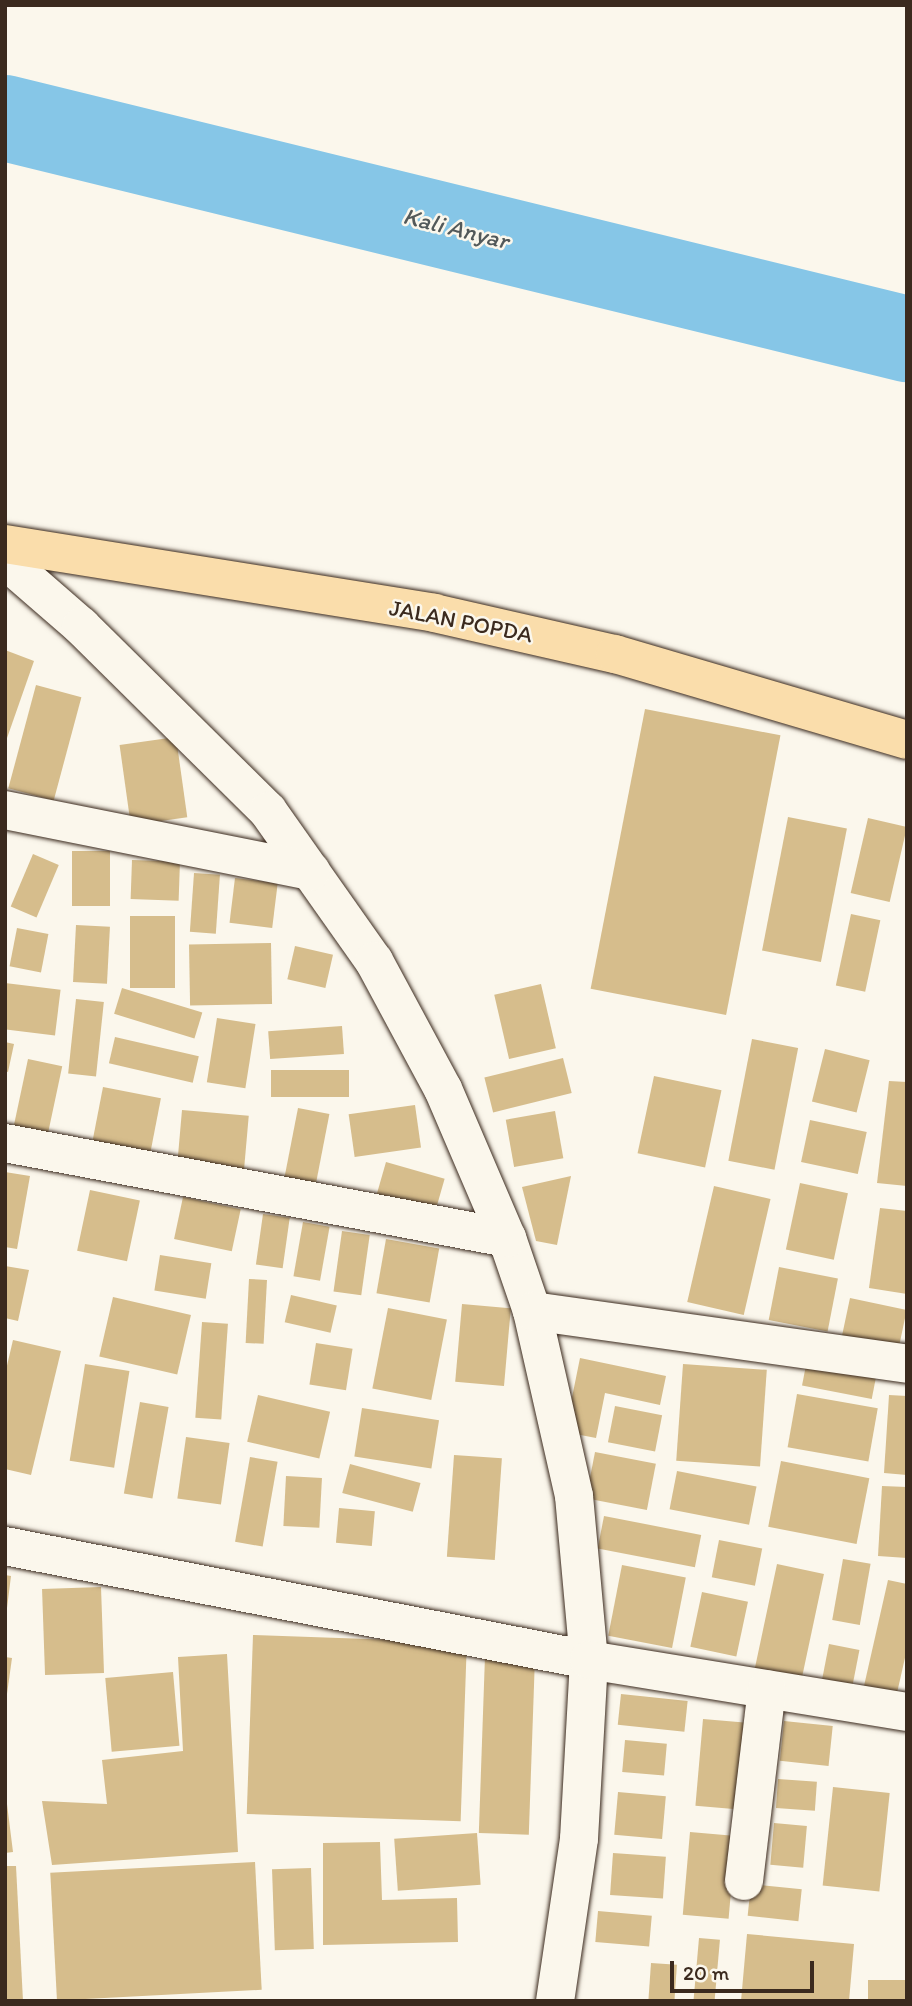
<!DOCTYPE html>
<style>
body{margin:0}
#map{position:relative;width:912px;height:2006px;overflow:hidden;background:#fbf7ec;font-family:Itim,sans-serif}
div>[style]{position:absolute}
.river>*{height:86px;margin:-43px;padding:0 43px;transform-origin:43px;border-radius:43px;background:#86c6e7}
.building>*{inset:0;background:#d6bd8c;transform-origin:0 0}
.roads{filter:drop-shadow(0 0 2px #3b2a1e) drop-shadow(0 0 2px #3b2a1e)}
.minor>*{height:38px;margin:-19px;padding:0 19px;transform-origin:19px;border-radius:19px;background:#fbf7ec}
.major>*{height:38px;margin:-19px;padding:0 19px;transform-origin:19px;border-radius:19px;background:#faddab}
span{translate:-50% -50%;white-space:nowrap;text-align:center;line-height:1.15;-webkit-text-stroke:5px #fbf7ec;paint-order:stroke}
.street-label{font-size:23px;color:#3b2a1e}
.water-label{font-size:24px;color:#52595a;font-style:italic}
.frame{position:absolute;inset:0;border:7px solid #3b2a1e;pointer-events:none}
.scale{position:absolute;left:670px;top:1961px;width:144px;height:32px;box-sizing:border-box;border:4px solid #3b2a1e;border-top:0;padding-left:9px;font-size:21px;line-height:24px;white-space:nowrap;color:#3b2a1e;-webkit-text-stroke:5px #fbf7ec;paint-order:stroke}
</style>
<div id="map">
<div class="river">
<i style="left:5px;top:118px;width:929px;rotate:13.77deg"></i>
</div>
<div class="building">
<i style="clip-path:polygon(5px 650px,34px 661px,6px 741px,5px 741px)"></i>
<i style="left:36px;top:685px;width:47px;height:107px;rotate:15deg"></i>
<i style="left:645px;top:709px;width:138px;height:285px;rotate:11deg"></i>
<i style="left:176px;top:737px;width:81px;height:57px;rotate:82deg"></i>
<i style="left:788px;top:817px;width:60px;height:136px;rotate:11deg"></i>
<i style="left:868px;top:818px;width:40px;height:77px;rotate:13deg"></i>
<i style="left:72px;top:851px;width:38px;height:55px"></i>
<i style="left:33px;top:854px;width:28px;height:57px;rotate:23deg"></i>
<i style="left:132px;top:860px;width:48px;height:39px;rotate:2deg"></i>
<i style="left:194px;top:873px;width:26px;height:59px;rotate:4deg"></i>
<i style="left:235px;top:878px;width:43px;height:45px;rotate:7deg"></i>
<i style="left:851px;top:914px;width:30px;height:73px;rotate:12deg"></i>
<i style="left:130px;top:916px;width:45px;height:72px"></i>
<i style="left:76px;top:925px;width:34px;height:57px;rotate:3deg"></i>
<i style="left:17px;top:928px;width:32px;height:39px;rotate:11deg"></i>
<i style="left:271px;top:943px;width:61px;height:82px;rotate:89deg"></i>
<i style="left:295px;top:946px;width:39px;height:34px;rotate:13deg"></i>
<i style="left:5px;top:983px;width:56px;height:46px;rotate:7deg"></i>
<i style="left:541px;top:984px;width:66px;height:48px;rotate:77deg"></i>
<i style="left:122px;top:988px;width:84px;height:27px;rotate:17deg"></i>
<i style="left:76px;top:999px;width:28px;height:75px;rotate:6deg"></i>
<i style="left:217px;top:1018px;width:39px;height:65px;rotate:9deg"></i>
<i style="left:342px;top:1026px;width:28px;height:74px;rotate:86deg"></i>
<i style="left:115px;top:1037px;width:86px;height:27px;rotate:13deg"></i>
<i style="left:752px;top:1039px;width:47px;height:124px;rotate:11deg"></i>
<i style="clip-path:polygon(5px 1042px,14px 1044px,8px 1072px,5px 1071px)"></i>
<i style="left:825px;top:1049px;width:46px;height:54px;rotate:14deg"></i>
<i style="left:563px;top:1058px;width:36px;height:81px;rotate:76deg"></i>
<i style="left:28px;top:1059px;width:35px;height:72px;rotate:12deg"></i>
<i style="left:349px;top:1070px;width:27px;height:78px;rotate:90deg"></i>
<i style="left:654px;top:1076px;width:69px;height:79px;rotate:12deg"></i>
<i style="clip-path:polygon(889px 1081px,907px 1082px,907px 1186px,877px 1183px)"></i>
<i style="left:103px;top:1087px;width:59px;height:61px;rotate:11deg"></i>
<i style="left:415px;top:1105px;width:43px;height:67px;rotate:82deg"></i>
<i style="left:298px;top:1108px;width:32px;height:76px;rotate:11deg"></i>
<i style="left:182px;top:1110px;width:67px;height:57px;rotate:5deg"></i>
<i style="left:555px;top:1111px;width:48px;height:50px;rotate:80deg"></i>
<i style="left:810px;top:1120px;width:58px;height:43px;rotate:12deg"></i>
<i style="left:386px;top:1162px;width:61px;height:38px;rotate:16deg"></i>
<i style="clip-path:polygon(5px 1172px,30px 1176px,17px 1249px,5px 1247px)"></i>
<i style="clip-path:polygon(571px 1176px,557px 1245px,536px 1241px,522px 1187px)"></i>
<i style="left:800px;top:1183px;width:49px;height:68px;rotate:12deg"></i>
<i style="left:714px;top:1186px;width:58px;height:119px;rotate:13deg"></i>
<i style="left:90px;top:1190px;width:51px;height:62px;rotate:12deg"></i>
<i style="left:183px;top:1197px;width:59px;height:43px;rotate:12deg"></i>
<i style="clip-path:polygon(880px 1208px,907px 1211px,907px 1294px,869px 1288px)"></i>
<i style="left:263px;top:1214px;width:27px;height:51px;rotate:8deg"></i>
<i style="left:303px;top:1222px;width:27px;height:55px;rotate:10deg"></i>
<i style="left:342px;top:1231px;width:28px;height:61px;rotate:8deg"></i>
<i style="left:386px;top:1239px;width:54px;height:55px;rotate:10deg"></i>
<i style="left:160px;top:1255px;width:52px;height:36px;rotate:9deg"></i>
<i style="clip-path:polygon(5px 1266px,29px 1270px,18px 1321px,5px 1318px)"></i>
<i style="left:779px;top:1267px;width:60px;height:54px;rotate:11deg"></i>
<i style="left:249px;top:1279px;width:18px;height:64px;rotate:3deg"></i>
<i style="left:291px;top:1295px;width:47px;height:28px;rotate:13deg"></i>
<i style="left:113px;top:1297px;width:80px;height:61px;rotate:13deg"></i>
<i style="left:850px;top:1298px;width:58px;height:39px;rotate:12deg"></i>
<i style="left:462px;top:1304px;width:49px;height:78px;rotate:5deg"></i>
<i style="left:388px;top:1308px;width:60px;height:82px;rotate:11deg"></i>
<i style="left:202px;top:1322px;width:26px;height:96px;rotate:4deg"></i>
<i style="clip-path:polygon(13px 1340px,61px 1351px,31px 1475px,5px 1469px,5px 1374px)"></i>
<i style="left:316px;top:1343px;width:37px;height:42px;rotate:9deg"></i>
<i style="clip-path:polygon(580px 1358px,666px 1376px,660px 1405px,605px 1393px,596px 1438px,565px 1432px)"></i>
<i style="left:807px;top:1360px;width:71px;height:26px;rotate:11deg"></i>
<i style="left:85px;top:1364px;width:45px;height:98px;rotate:9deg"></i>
<i style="left:683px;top:1364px;width:84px;height:97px;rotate:4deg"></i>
<i style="left:797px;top:1394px;width:82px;height:54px;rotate:10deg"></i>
<i style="left:258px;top:1395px;width:74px;height:48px;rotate:13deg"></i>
<i style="clip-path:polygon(889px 1395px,907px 1396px,907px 1475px,884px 1473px)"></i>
<i style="left:140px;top:1402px;width:29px;height:93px;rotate:10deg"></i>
<i style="left:615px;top:1406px;width:48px;height:37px;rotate:11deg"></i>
<i style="left:362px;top:1408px;width:78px;height:49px;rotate:9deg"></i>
<i style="left:186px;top:1437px;width:44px;height:62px;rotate:8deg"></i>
<i style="left:595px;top:1452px;width:62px;height:47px;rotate:11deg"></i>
<i style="left:454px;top:1455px;width:48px;height:102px;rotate:4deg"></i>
<i style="left:250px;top:1457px;width:28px;height:86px;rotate:10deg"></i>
<i style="left:781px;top:1461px;width:90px;height:67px;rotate:11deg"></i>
<i style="left:350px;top:1464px;width:73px;height:30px;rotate:15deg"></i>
<i style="left:677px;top:1471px;width:81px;height:39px;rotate:11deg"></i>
<i style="left:286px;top:1476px;width:36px;height:50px;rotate:3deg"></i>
<i style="clip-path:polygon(882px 1486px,907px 1487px,907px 1558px,878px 1556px)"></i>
<i style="left:339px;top:1508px;width:36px;height:35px;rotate:5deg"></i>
<i style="left:604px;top:1516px;width:99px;height:33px;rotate:11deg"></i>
<i style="left:719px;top:1540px;width:44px;height:38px;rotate:11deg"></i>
<i style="left:843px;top:1559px;width:28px;height:62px;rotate:10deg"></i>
<i style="left:777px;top:1564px;width:48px;height:114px;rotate:12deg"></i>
<i style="left:622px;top:1565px;width:65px;height:72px;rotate:11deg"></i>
<i style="clip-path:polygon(5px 1575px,11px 1576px,7px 1608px,5px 1608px)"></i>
<i style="clip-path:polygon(888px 1580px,907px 1584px,907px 1649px,897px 1693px,864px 1686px)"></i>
<i style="left:101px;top:1587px;width:86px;height:59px;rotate:88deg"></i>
<i style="left:702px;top:1592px;width:47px;height:56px;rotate:12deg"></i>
<i style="left:253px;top:1635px;width:214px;height:179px;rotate:2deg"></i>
<i style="left:829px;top:1644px;width:31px;height:39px;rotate:11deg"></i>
<i style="clip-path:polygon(227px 1654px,238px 1852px,52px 1865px,42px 1801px,107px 1804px,102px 1760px,183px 1751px,178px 1657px)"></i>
<i style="left:485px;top:1656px;width:50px;height:177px;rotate:2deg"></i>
<i style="clip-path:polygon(5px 1657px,12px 1658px,7px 1694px,5px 1694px)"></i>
<i style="left:173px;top:1672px;width:74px;height:68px;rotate:85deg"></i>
<i style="left:621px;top:1694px;width:67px;height:31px;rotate:6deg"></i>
<i style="left:703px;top:1719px;width:50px;height:87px;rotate:5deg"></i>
<i style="left:784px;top:1721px;width:49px;height:40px;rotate:6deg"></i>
<i style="left:625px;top:1740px;width:42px;height:32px;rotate:5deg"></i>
<i style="left:778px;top:1779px;width:39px;height:29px;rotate:4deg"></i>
<i style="left:833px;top:1787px;width:57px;height:99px;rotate:6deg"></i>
<i style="clip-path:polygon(5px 1788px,13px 1852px,5px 1853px)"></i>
<i style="left:618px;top:1792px;width:48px;height:43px;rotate:5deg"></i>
<i style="left:774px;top:1823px;width:33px;height:42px;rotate:5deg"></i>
<i style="left:690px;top:1832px;width:46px;height:83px;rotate:5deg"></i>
<i style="left:477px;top:1833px;width:52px;height:83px;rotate:86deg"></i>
<i style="clip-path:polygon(380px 1842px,382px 1900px,457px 1898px,458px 1942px,323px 1945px,323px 1843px)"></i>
<i style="left:613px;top:1853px;width:53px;height:42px;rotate:4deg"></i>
<i style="left:255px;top:1862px;width:128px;height:205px;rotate:87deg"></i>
<i style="clip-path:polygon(5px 1866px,16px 1866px,23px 2001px,5px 2001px)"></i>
<i style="left:311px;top:1868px;width:81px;height:39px;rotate:88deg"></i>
<i style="left:751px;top:1884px;width:51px;height:32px;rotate:6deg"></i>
<i style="left:598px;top:1911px;width:54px;height:31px;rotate:5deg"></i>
<i style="clip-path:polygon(747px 1934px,854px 1944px,849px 2001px,741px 2001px)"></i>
<i style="left:699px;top:1938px;width:21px;height:63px;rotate:5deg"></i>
<i style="left:651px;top:1963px;width:26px;height:38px;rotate:4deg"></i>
<i style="left:907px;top:1980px;width:21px;height:39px;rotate:90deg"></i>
</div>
<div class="roads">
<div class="minor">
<i style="left:5px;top:560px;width:101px;rotate:41deg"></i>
<i style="left:81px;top:626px;width:263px;rotate:44.7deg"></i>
<i style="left:268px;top:811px;width:184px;rotate:54.8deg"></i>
<i style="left:374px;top:961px;width:145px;rotate:61.7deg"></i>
<i style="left:443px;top:1089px;width:162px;rotate:66.8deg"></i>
<i style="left:507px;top:1238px;width:77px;rotate:71.1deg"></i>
<i style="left:532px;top:1311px;width:190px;rotate:77.2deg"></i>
<i style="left:574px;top:1496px;width:165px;rotate:84.8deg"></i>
<i style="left:589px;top:1660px;width:179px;rotate:93.2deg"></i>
<i style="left:579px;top:1839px;width:164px;rotate:98.4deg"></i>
<i style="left:5px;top:810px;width:312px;rotate:11.3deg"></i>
<i style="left:5px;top:1143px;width:511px;rotate:10.72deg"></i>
<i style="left:532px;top:1311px;width:379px;rotate:8deg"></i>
<i style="left:5px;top:1546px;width:595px;rotate:11.05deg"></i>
<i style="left:589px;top:1660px;width:322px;rotate:9.3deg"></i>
<i style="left:744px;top:1881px;width:193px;rotate:-83.2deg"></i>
</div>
<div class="major">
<i style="left:5px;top:544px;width:435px;rotate:9.1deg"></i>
<i style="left:434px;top:613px;width:186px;rotate:12.8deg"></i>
<i style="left:615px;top:654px;width:304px;rotate:16.4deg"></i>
</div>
</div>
<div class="street-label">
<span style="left:461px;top:621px;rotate:11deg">JALAN POPDA</span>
</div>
<div class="water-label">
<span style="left:456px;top:228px;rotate:14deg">Kali Anyar</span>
</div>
<div class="frame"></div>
<div class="scale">20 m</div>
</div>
